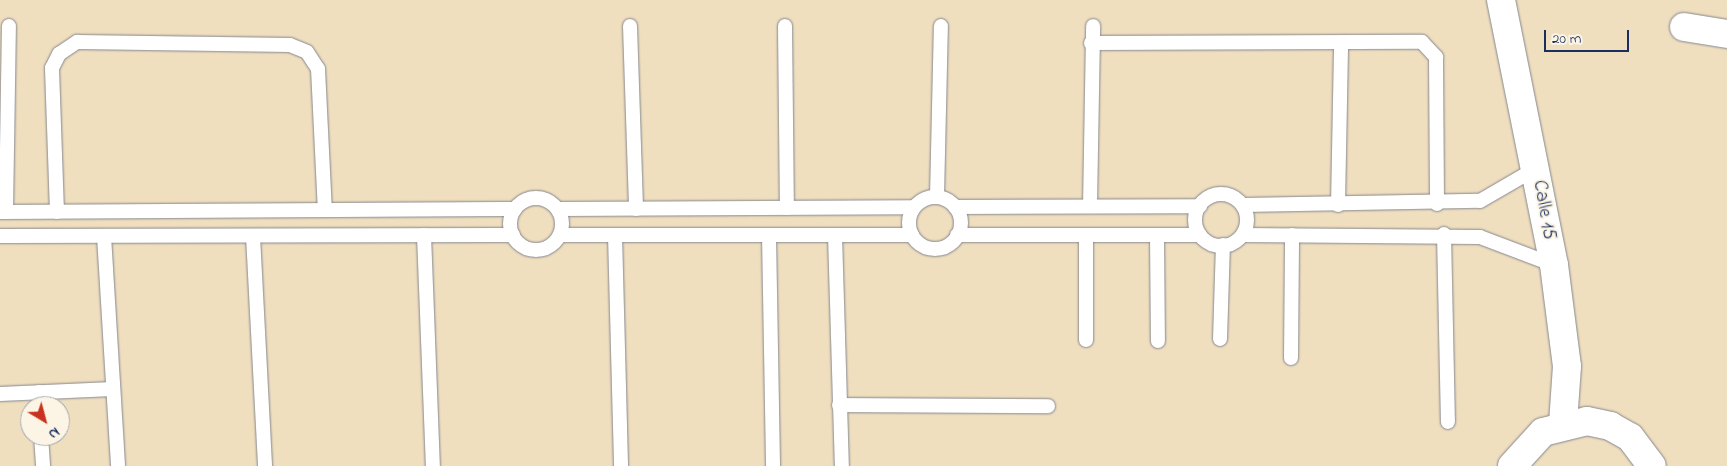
<!DOCTYPE html>
<style>
body{margin:0}
#map{position:relative;width:1727px;height:466px;overflow:hidden;background:#f0dfbf;font-family:"Indie Flower",sans-serif}
div>[style]{position:absolute}
.roads{filter:drop-shadow(0 0 1px #86878e) drop-shadow(0 0 1px #86878e)}
.lane>*{height:14px;margin:-7px;padding:0 7px;transform-origin:7px;border-radius:7px;background:#fff}
.lane>.ring{margin:-7px;padding:0;box-sizing:content-box;background:none;border:14px solid #fff;border-radius:50%}
.street>*{height:28px;margin:-14px;padding:0 14px;transform-origin:14px;border-radius:14px;background:#fff}
span{translate:-50% -50%;white-space:nowrap;text-align:center;line-height:1.15;-webkit-text-stroke:4px #fcf5e5;paint-order:stroke}
.street-label{font-size:20px;color:#1b2f5e}
.north{position:absolute;left:20px;top:396px;width:50px;height:50px;box-sizing:border-box;background:#fcf5e5;border:1px solid #a2a6af;border-radius:50%;rotate:143deg;font-size:14px;font-weight:700;line-height:20px;text-align:center;color:#1b2f5e}
.north::after{content:'';display:block;margin:auto;width:18px;height:22px;background:#c8321e;clip-path:polygon(50% 0,100% 100%,50% 72%,0 100%)}
.scale{position:absolute;left:1544px;top:30px;width:85px;height:22px;box-sizing:border-box;border:2px solid #1b2f5e;border-top:0;padding-left:6px;font-size:15px;line-height:18px;white-space:nowrap;color:#1b2f5e;-webkit-text-stroke:4px #fcf5e5;paint-order:stroke}
</style>
<div id="map">
<div class="roads">
<div class="lane">
<i style="left:630px;top:26px;width:183px;rotate:88.1deg"></i>
<i style="left:785px;top:26px;width:182px;rotate:89.4deg"></i>
<i style="left:1091px;top:43px;width:331px;rotate:-0.2deg"></i>
<i style="left:1422px;top:42px;width:21px;rotate:47deg"></i>
<i style="left:1436px;top:57px;width:147px;rotate:89.6deg"></i>
<i class="ring" style="left:1195px;top:194px;width:38px;height:38px"></i>
<i style="left:937px;top:197px;width:171px;rotate:-88.7deg"></i>
<i class="ring" style="left:909px;top:197px;width:38px;height:38px"></i>
<i class="ring" style="left:510px;top:198px;width:38px;height:38px"></i>
<i style="left:1243px;top:205px;width:237px;rotate:-1deg"></i>
<i style="left:1480px;top:201px;width:66px;rotate:-30.1deg"></i>
<i style="left:1338px;top:205px;width:163px;rotate:-88.9deg"></i>
<i style="left:1090px;top:206px;width:180px;rotate:-89deg"></i>
<i style="left:955px;top:207px;width:245px;rotate:-0.2deg"></i>
<i style="left:558px;top:209px;width:356px;rotate:-0.3deg"></i>
<i style="left:0;top:212px;width:515px;rotate:-0.33deg"></i>
<i style="left:6px;top:212px;width:186px;rotate:-89.1deg"></i>
<i style="left:57px;top:212px;width:144px;rotate:-92deg"></i>
<i style="left:52px;top:68px;width:16px;rotate:-63deg"></i>
<i style="left:59px;top:54px;width:22px;rotate:-34deg"></i>
<i style="left:77px;top:42px;width:213px;rotate:0.8deg"></i>
<i style="left:290px;top:45px;width:18px;rotate:22deg"></i>
<i style="left:307px;top:52px;width:20px;rotate:57deg"></i>
<i style="left:318px;top:69px;width:141px;rotate:87.2deg"></i>
<i style="left:1444px;top:234px;width:188px;rotate:88.8deg"></i>
<i style="left:424px;top:235px;width:231px;rotate:87.8deg"></i>
<i style="left:560px;top:235px;width:352px"></i>
<i style="left:615px;top:235px;width:231px;rotate:88.5deg"></i>
<i style="left:769px;top:235px;width:231px;rotate:89deg"></i>
<i style="left:835px;top:235px;width:231px;rotate:88.3deg"></i>
<i style="left:957px;top:235px;width:243px"></i>
<i style="left:1086px;top:235px;width:105px;rotate:90deg"></i>
<i style="left:1157px;top:235px;width:106px;rotate:89.5deg"></i>
<i style="left:1243px;top:235px;width:237px;rotate:0.5deg"></i>
<i style="left:1480px;top:237px;width:79px;rotate:20.7deg"></i>
<i style="left:0;top:236px;width:513px;rotate:-0.11deg"></i>
<i style="left:104px;top:236px;width:230px;rotate:86.5deg"></i>
<i style="left:253px;top:236px;width:230px;rotate:87deg"></i>
<i style="left:1220px;top:339px;width:94px;rotate:-88.2deg"></i>
<i style="left:1291px;top:358px;width:123px;rotate:-89.5deg"></i>
<i style="left:39px;top:392px;width:14px;rotate:86deg"></i>
<i style="left:0;top:394px;width:113px;rotate:-2.5deg"></i>
<i style="left:839px;top:405px;width:209px;rotate:0.3deg"></i>
<i style="left:41px;top:436px;width:30px;rotate:86deg"></i>
</div>
<div class="street">
<i style="left:1501px;top:0;width:270px;rotate:78.7deg"></i>
<i style="left:1554px;top:265px;width:102px;rotate:82.7deg"></i>
<i style="left:1567px;top:366px;width:57px;rotate:94deg"></i>
<i style="left:1684px;top:27px;width:44px;rotate:9.2deg"></i>
<i style="left:1512px;top:466px;width:46px;rotate:-47.6deg"></i>
<i style="left:1543px;top:432px;width:45px;rotate:-14deg"></i>
<i style="left:1587px;top:421px;width:24px;rotate:12deg"></i>
<i style="left:1610px;top:426px;width:23px;rotate:29deg"></i>
<i style="left:1630px;top:437px;width:36px;rotate:53deg"></i>
</div>
</div>
<div class="street-label">
<span style="left:1544px;top:210px;rotate:80deg">Calle 15</span>
</div>
<div class="north">N</div>
<div class="scale">20 m</div>
</div>
